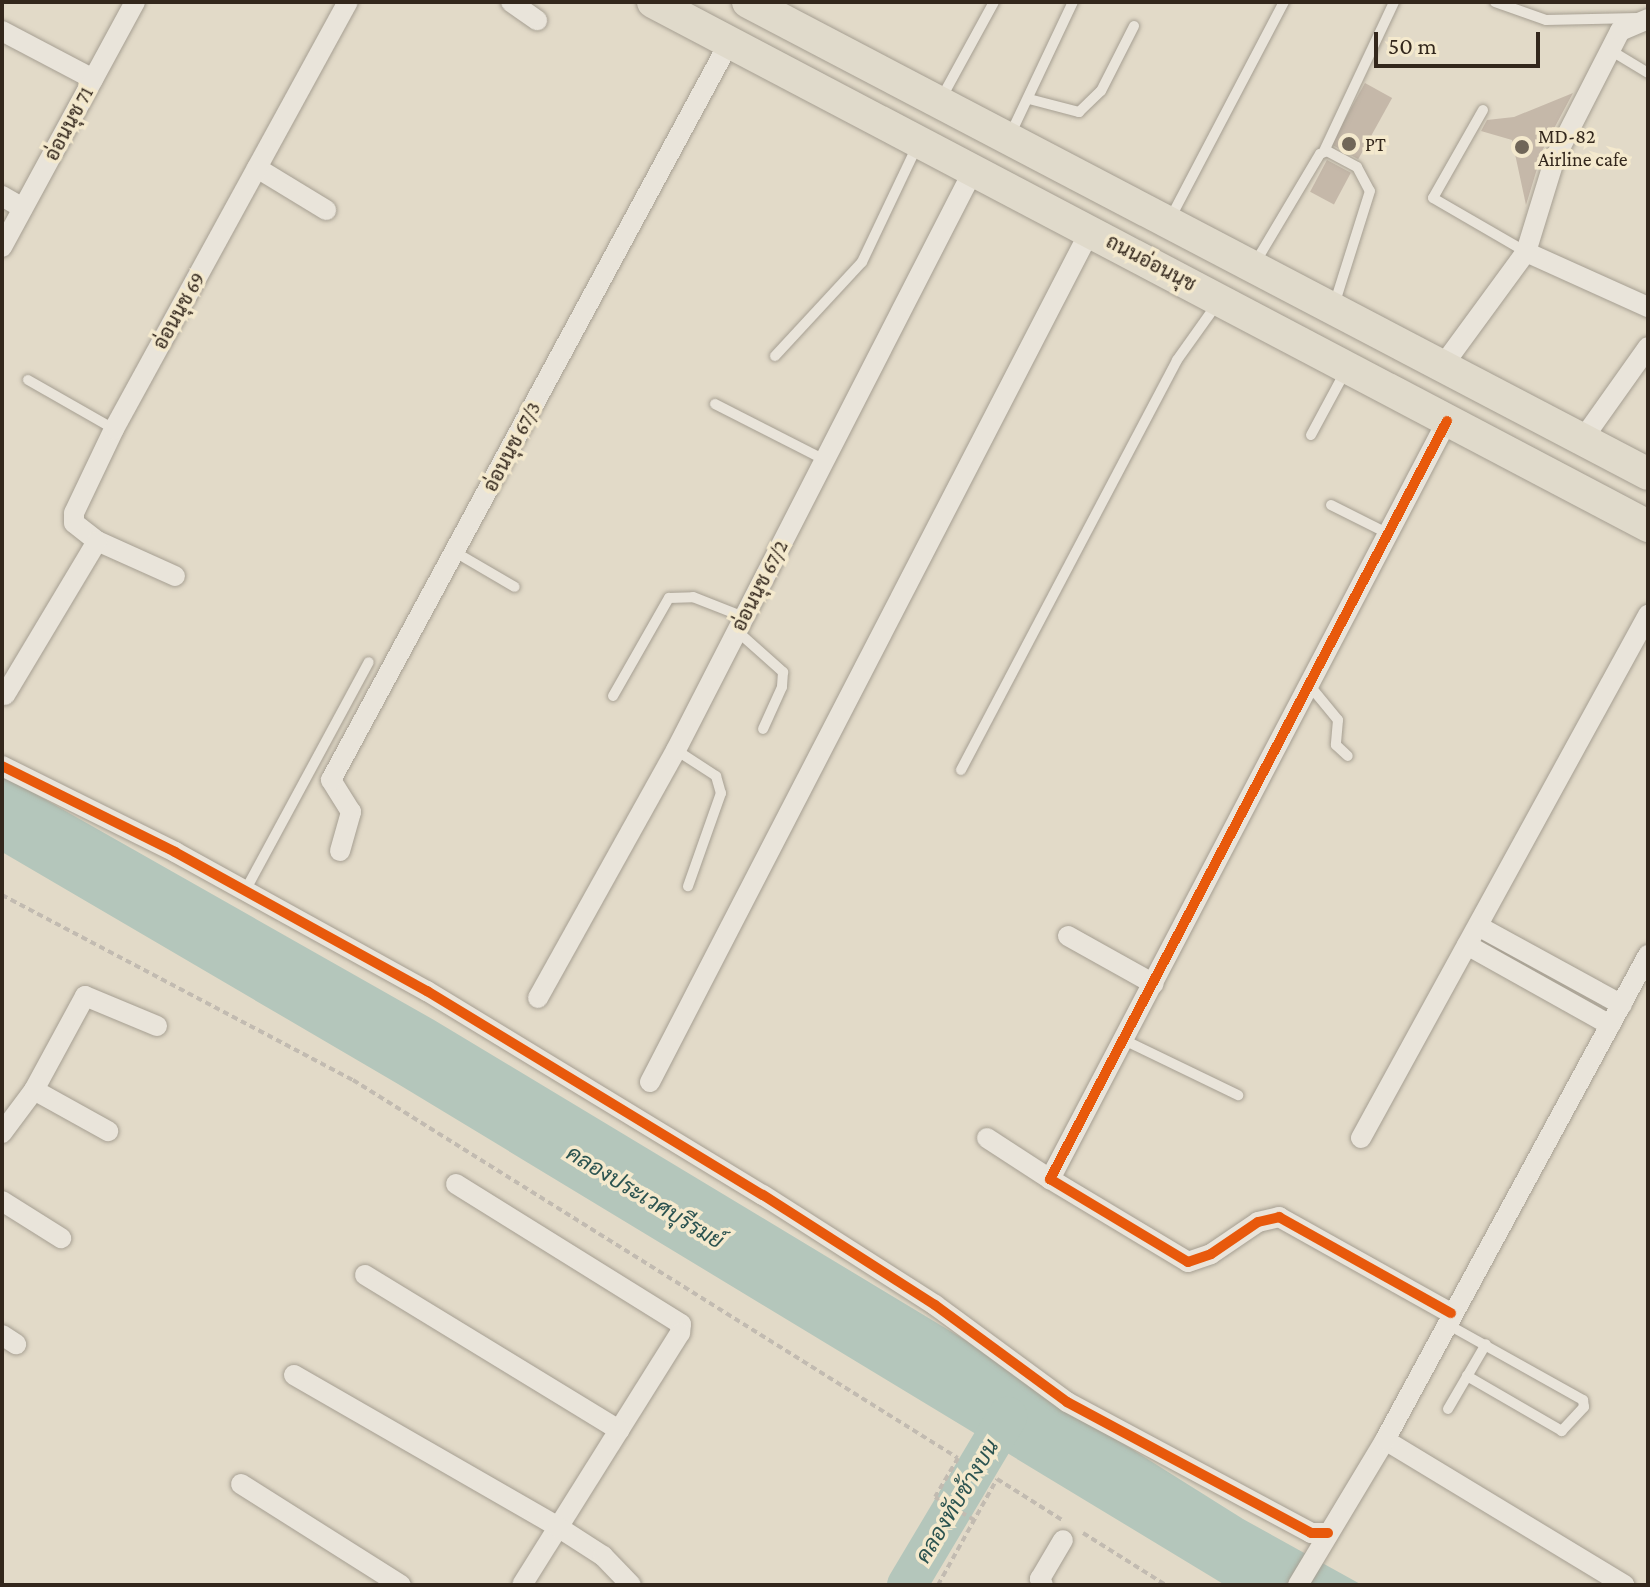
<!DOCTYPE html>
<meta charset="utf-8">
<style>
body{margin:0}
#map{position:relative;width:1650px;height:1587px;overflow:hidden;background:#e2dac8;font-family:"Crimson Pro",Sarabun,serif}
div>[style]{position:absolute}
.water>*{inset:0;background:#b4c6bb}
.river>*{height:40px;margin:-20px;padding:0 20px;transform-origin:20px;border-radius:20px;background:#b4c6bb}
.building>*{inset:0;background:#c5b8a9;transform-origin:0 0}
.path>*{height:4px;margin-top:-2px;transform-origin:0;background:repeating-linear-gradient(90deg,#c2bbb1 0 6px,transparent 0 10px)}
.roads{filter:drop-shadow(0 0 2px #a69f92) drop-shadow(0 0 2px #a69f92)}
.lane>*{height:10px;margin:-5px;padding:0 5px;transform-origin:5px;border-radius:5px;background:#e9e4da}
.street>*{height:20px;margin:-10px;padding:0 10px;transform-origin:10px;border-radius:10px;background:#e9e4da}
.primary>*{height:32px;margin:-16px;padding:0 16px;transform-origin:16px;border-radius:16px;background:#e0dacb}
.cycleway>*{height:10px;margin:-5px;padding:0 5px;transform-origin:5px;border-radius:5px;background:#e8590c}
.dots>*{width:22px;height:22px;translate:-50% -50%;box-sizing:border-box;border:4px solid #f4e9cd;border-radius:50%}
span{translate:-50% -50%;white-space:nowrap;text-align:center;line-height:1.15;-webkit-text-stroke:7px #f4e9cd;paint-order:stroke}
.street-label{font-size:20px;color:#33271c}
.poi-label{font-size:20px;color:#33271c}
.left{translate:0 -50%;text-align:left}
.water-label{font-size:22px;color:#2b5350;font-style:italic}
.frame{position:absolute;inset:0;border:4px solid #33271c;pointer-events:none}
.scale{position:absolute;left:1374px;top:32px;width:166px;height:36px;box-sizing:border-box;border:4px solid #33271c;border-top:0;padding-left:10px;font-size:24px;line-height:28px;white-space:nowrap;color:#33271c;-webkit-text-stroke:6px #f4e9cd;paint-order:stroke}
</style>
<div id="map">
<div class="water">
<i style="clip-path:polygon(2px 775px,434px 1020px,1005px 1364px,1044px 1394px,1243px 1519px,1362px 1585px,1225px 1585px,398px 1084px,2px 852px)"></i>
</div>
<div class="river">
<i style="left:907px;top:1585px;width:196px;rotate:-59.2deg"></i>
</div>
<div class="building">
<i style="left:1365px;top:83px;width:31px;height:70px;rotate:29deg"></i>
<i style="clip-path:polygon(1573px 93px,1543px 149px,1526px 205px,1512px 140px,1481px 131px,1487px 120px,1514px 117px)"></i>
<i style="left:1327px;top:160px;width:27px;height:36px;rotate:28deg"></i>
</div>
<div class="path">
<i style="left:2px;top:895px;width:397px;rotate:27.8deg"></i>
<i style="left:353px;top:1080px;width:713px;rotate:32deg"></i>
<i style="left:958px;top:1458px;width:45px;rotate:120.5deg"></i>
<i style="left:935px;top:1497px;width:45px;rotate:30.5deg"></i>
<i style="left:1083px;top:1533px;width:98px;rotate:32.1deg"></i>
<i style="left:938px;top:1585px;width:121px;rotate:-60.9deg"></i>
<i style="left:997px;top:1479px;width:77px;rotate:32.2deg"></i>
</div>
<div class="roads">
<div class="lane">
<i style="left:1495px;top:2px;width:54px;rotate:19.4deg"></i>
<i style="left:1546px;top:20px;width:92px;rotate:-1.2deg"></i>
<i style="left:1610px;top:50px;width:44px;rotate:31.2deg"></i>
<i style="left:942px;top:97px;width:108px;rotate:-61.3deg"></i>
<i style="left:1029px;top:99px;width:52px;rotate:14.6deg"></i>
<i style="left:1079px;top:112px;width:30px;rotate:-44deg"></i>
<i style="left:1101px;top:91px;width:73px;rotate:-63.1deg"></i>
<i style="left:1483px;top:110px;width:101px;rotate:119.6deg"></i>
<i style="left:1433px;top:198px;width:108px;rotate:30.1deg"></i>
<i style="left:1011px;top:133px;width:145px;rotate:-64.7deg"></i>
<i style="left:1324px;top:151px;width:165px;rotate:-64.8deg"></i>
<i style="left:1171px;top:217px;width:243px;rotate:-62.3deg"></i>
<i style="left:1255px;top:263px;width:127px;rotate:-59.2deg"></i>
<i style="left:1320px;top:154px;width:8px;rotate:-23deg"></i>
<i style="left:1327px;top:151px;width:34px;rotate:28deg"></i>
<i style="left:1357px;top:167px;width:27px;rotate:62deg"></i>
<i style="left:1370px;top:191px;width:120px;rotate:107.5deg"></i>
<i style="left:775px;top:356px;width:128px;rotate:-47.2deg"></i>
<i style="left:862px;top:262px;width:128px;rotate:-64.6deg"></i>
<i style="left:28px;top:380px;width:99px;rotate:29.7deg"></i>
<i style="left:715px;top:404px;width:123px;rotate:27deg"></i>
<i style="left:1311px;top:435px;width:74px;rotate:-61.7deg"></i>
<i style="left:1331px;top:505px;width:65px;rotate:26.6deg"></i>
<i style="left:455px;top:552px;width:69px;rotate:30.3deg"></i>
<i style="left:737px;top:631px;width:62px;rotate:41.7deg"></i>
<i style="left:783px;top:672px;width:15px;rotate:94deg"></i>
<i style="left:782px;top:687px;width:46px;rotate:114.3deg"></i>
<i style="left:1310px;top:686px;width:44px;rotate:50.5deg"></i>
<i style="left:1338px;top:720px;width:25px;rotate:95deg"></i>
<i style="left:1336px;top:745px;width:16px;rotate:43deg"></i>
<i style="left:613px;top:696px;width:113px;rotate:-60.3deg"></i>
<i style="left:669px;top:598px;width:24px;rotate:-2deg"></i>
<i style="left:693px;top:597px;width:55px;rotate:21.4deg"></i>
<i style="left:676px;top:750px;width:48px;rotate:33deg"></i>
<i style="left:716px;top:776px;width:18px;rotate:74deg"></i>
<i style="left:721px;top:793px;width:99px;rotate:109.5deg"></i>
<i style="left:961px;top:770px;width:463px;rotate:-62.2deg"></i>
<i style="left:1177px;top:360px;width:69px;rotate:-54.5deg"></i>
<i style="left:245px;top:891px;width:260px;rotate:-61.6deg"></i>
<i style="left:1124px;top:1040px;width:127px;rotate:25.8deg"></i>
<i style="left:1447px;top:1324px;width:156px;rotate:29.2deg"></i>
<i style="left:1583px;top:1400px;width:7px;rotate:82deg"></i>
<i style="left:1584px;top:1407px;width:33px;rotate:133deg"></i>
<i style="left:1562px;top:1431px;width:110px;rotate:-149.9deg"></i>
<i style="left:1448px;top:1409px;width:75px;rotate:-59.7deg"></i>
</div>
<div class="street">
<i style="left:511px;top:2px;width:32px;rotate:35deg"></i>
<i style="left:2px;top:31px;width:103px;rotate:27.8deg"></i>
<i style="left:257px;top:168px;width:81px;rotate:31.3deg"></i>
<i style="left:2px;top:196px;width:24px;rotate:30deg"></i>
<i style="left:2px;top:247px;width:279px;rotate:-61.5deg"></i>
<i style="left:1526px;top:252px;width:98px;rotate:-72.9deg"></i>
<i style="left:1555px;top:158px;width:143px;rotate:-62.9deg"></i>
<i style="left:1620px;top:31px;width:30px;rotate:-23deg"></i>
<i style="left:1441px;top:368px;width:144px;rotate:-53.8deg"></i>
<i style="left:1526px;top:252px;width:134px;rotate:24.3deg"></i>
<i style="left:1447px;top:421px;width:856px;rotate:117.64deg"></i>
<i style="left:1050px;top:1179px;width:161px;rotate:31deg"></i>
<i style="left:1188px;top:1262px;width:24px;rotate:-19deg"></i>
<i style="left:1211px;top:1254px;width:57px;rotate:-34.2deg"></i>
<i style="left:1258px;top:1222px;width:22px;rotate:-13deg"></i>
<i style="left:1279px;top:1217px;width:197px;rotate:29.2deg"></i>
<i style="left:1582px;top:440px;width:114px;rotate:-54.6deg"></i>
<i style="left:175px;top:576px;width:85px;rotate:-155.8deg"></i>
<i style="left:97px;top:541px;width:29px;rotate:-142deg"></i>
<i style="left:74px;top:523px;width:10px;rotate:-90deg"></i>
<i style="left:74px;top:513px;width:93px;rotate:-64.5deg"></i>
<i style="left:114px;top:429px;width:487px;rotate:-61.3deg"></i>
<i style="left:5px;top:695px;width:179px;rotate:-59.1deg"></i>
<i style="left:2px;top:766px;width:193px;rotate:26.4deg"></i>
<i style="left:175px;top:852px;width:288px;rotate:28.9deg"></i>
<i style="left:427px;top:991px;width:393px;rotate:31.3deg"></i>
<i style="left:763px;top:1195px;width:204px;rotate:32.6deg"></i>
<i style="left:935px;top:1305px;width:164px;rotate:36.3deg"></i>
<i style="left:1067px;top:1402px;width:277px;rotate:28.2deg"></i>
<i style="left:1311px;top:1533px;width:17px"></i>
<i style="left:340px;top:851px;width:41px;rotate:-74.2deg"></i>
<i style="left:351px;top:812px;width:38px;rotate:-122deg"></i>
<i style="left:331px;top:780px;width:838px;rotate:-61.63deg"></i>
<i style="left:1478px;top:926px;width:164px;rotate:28.7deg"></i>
<i style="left:1068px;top:936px;width:98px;rotate:29.2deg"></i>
<i style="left:1467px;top:945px;width:164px;rotate:29.2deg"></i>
<i style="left:538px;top:998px;width:284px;rotate:-60.9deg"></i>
<i style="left:676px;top:750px;width:653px;rotate:-62.85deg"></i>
<i style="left:650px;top:1082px;width:958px;rotate:-62.66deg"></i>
<i style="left:34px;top:1090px;width:85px;rotate:29deg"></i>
<i style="left:2px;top:1133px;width:54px;rotate:-53.3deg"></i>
<i style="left:34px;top:1090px;width:107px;rotate:-61.5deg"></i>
<i style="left:85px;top:996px;width:78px;rotate:22.6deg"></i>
<i style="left:987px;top:1138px;width:75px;rotate:33.1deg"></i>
<i style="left:1361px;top:1138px;width:597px;rotate:-61.24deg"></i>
<i style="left:456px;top:1184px;width:265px;rotate:31.9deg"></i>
<i style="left:681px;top:1324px;width:9px;rotate:96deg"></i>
<i style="left:680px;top:1333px;width:297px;rotate:122.1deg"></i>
<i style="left:2px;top:1201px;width:70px;rotate:32.1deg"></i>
<i style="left:365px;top:1275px;width:298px;rotate:31.4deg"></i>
<i style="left:2px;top:1335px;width:17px;rotate:33deg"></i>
<i style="left:294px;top:1375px;width:305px;rotate:29.9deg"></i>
<i style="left:558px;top:1527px;width:54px;rotate:32.8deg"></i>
<i style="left:603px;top:1556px;width:40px;rotate:46deg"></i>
<i style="left:1385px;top:1440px;width:280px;rotate:31.2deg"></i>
<i style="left:241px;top:1484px;width:189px;rotate:32.3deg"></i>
<i style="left:1043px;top:1585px;width:7px;rotate:-117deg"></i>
<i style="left:1040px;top:1579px;width:45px;rotate:-59.5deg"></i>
<i style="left:1298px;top:1585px;width:169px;rotate:-59deg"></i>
<i style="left:1385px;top:1440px;width:552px;rotate:-61.53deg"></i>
</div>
<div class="primary">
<i style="left:653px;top:2px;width:1125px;rotate:27.77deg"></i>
<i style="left:748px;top:2px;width:1016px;rotate:27.67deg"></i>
</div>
</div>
<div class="cycleway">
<i style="left:1447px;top:421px;width:856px;rotate:117.64deg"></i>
<i style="left:1050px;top:1179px;width:161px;rotate:31deg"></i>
<i style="left:1188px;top:1262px;width:24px;rotate:-19deg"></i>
<i style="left:1211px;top:1254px;width:57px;rotate:-34.2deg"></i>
<i style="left:1258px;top:1222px;width:22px;rotate:-13deg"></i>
<i style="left:1279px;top:1217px;width:197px;rotate:29.2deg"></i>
<i style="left:2px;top:766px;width:193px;rotate:26.4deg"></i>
<i style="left:175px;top:852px;width:288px;rotate:28.9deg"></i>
<i style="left:427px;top:991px;width:393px;rotate:31.3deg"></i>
<i style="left:763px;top:1195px;width:204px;rotate:32.6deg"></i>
<i style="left:935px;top:1305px;width:164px;rotate:36.3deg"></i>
<i style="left:1067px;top:1402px;width:277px;rotate:28.2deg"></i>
<i style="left:1311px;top:1533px;width:17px"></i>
</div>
<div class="dots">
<i style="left:1349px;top:144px;background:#706658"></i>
<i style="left:1522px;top:147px;background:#706658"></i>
</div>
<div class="street-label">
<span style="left:69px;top:124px;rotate:-62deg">อ่อนนุช 71</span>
<span style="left:1151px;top:263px;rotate:28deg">ถนนอ่อนนุช</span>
<span style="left:179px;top:311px;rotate:-61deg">อ่อนนุช 69</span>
<span style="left:512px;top:447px;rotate:-62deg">อ่อนนุช 67/3</span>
<span style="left:760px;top:586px;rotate:-63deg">อ่อนนุช 67/2</span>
</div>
<div class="poi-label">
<span class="left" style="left:1538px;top:148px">MD-82<br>Airline cafe</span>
<span class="left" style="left:1365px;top:144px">PT</span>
</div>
<div class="water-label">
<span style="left:645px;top:1197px;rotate:31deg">คลองประเวศบุรีรมย์</span>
<span style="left:957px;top:1501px;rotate:-59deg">คลองทับช้างบน</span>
</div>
<div class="frame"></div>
<div class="scale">50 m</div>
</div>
